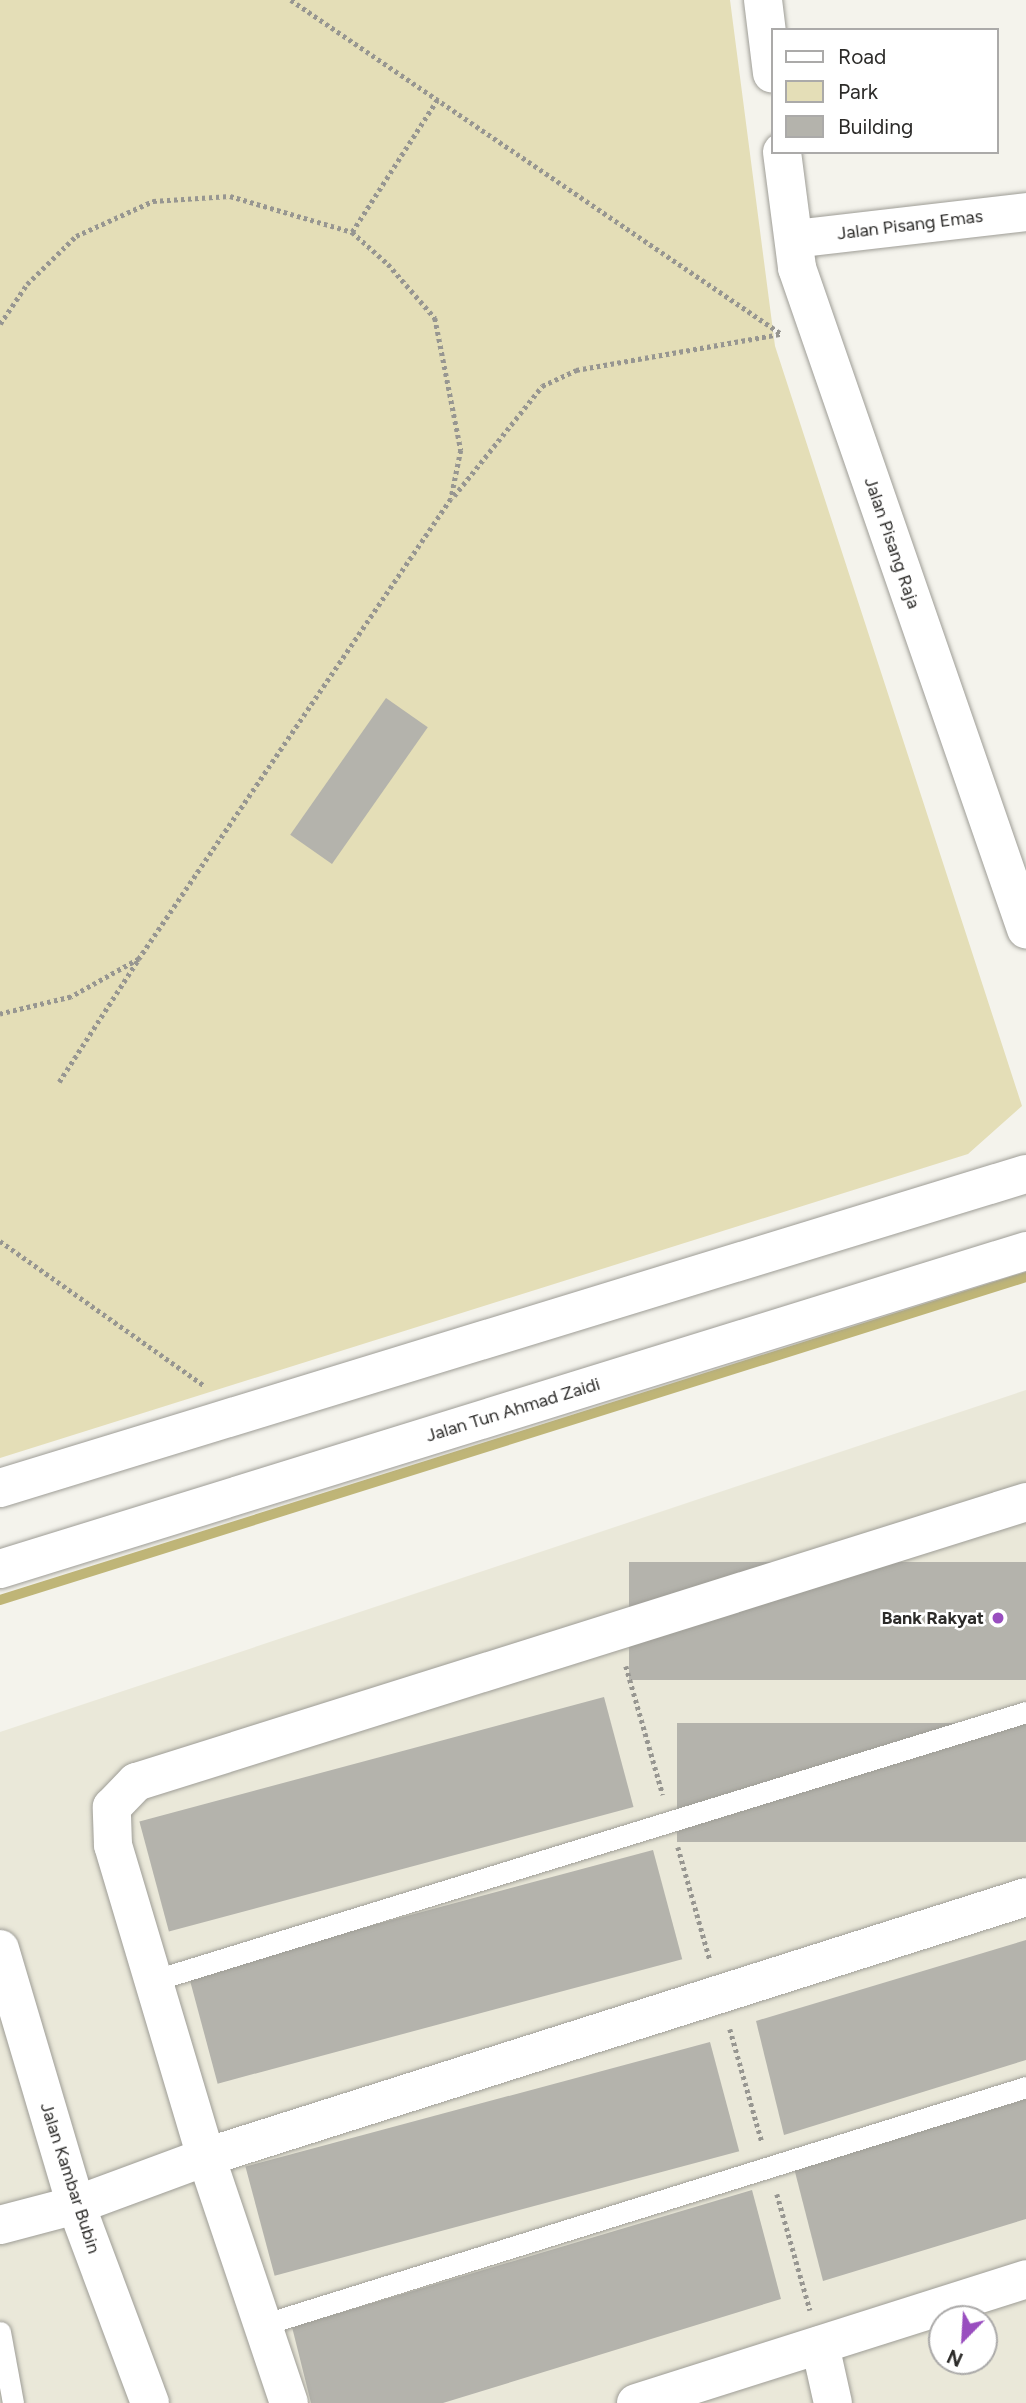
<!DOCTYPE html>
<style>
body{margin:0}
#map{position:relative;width:1026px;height:2403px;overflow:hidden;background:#f4f3ec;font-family:Figtree,sans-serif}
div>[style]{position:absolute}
.built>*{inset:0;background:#eae8d9}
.green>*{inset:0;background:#e4deb7}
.stream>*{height:10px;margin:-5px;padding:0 5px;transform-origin:5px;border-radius:5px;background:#bfb577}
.building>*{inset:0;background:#b4b3ac;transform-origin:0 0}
.path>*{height:4.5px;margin-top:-2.25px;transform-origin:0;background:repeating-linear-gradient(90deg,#979691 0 3.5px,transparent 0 7px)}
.roads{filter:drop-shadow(0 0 2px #9e9d96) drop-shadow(0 0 2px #9e9d96)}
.lane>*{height:21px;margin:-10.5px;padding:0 10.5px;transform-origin:10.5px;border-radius:10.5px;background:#fff}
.street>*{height:38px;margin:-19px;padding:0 19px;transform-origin:19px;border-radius:19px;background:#fff}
.secondary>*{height:38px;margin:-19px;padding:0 19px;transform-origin:19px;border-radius:19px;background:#fff}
.dots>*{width:19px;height:19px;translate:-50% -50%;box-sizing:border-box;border:4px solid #fff;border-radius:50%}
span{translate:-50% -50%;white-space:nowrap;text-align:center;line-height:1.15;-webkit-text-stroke:5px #fff;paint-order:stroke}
.street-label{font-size:18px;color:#2c2b29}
.poi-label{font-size:18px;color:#2c2b29;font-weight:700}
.right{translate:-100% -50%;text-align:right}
.legend{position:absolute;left:771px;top:28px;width:228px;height:126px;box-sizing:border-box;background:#fff;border:2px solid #abaaa9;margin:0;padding:9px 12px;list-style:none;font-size:21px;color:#2c2b29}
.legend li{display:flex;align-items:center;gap:14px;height:35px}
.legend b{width:35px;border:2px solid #abaaa9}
.north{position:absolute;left:928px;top:2305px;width:70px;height:70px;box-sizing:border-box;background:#fff;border:2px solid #abaaa9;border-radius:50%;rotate:204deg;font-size:19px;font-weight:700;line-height:28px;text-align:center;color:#2c2b29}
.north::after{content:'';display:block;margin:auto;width:24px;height:32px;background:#994ebf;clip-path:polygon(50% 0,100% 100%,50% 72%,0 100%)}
</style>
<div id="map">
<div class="built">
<i style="clip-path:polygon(evenodd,1026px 1390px,1026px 2403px,0 2403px,0 1732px,1026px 1390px,942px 2319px,984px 2319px,984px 2361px,942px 2361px,942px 2319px)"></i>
</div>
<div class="green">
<i style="clip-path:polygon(0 0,730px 0,775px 346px,1022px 1106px,968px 1154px,0 1458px)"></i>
</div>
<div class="stream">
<i style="left:0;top:1600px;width:1076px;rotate:-17.47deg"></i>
</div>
<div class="building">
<i style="left:386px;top:698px;width:51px;height:167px;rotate:35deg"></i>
<i style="left:1026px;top:1562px;width:118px;height:397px;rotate:90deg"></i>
<i style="left:604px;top:1697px;width:114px;height:481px;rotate:75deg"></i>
<i style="left:1026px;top:1723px;width:119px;height:349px;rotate:90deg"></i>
<i style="left:653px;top:1850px;width:113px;height:481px;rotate:75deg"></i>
<i style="clip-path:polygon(1026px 1940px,1026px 2060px,784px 2135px,756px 2021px)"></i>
<i style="left:710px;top:2042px;width:113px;height:481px;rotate:75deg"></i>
<i style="clip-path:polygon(1026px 2099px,1026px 2219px,823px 2281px,794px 2168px)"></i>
<i style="clip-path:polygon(752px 2190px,781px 2299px,443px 2403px,311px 2403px,292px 2327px)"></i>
</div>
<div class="path">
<i style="left:291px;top:0;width:592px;rotate:34.25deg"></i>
<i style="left:352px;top:232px;width:157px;rotate:-57.2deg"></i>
<i style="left:0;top:324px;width:48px;rotate:-56deg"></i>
<i style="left:27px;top:284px;width:69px;rotate:-44.4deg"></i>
<i style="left:76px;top:236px;width:85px;rotate:-24.4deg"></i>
<i style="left:153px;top:201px;width:77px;rotate:-3.7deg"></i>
<i style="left:230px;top:196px;width:127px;rotate:16.4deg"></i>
<i style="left:352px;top:232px;width:48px;rotate:41.6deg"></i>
<i style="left:388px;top:264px;width:72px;rotate:49deg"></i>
<i style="left:435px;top:318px;width:135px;rotate:78.9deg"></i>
<i style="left:461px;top:450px;width:50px;rotate:101.5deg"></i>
<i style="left:451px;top:499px;width:556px;rotate:124.15deg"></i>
<i style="left:139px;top:959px;width:78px;rotate:150.8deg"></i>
<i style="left:71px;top:997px;width:73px;rotate:166.5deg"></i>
<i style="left:454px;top:496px;width:141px;rotate:-51.3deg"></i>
<i style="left:542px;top:386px;width:38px;rotate:-25deg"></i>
<i style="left:576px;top:370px;width:208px;rotate:-10deg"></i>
<i style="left:59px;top:1082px;width:145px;rotate:-57.1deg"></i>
<i style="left:0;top:1241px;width:251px;rotate:35.3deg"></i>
<i style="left:626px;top:1666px;width:134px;rotate:74deg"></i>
<i style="left:678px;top:1847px;width:117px;rotate:74.2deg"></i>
<i style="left:730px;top:2029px;width:117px;rotate:74.2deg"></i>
<i style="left:777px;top:2194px;width:121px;rotate:74.1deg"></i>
</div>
<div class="roads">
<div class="lane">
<i style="left:155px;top:1980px;width:911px;rotate:-17.1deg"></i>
<i style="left:262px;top:2325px;width:800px;rotate:-17.3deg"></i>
<i style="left:0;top:2332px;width:72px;rotate:79.6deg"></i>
</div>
<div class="street">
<i style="left:763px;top:0;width:74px;rotate:83deg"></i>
<i style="left:782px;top:152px;width:117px;rotate:82.6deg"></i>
<i style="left:797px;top:268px;width:700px;rotate:70.89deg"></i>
<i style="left:794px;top:239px;width:234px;rotate:-6.6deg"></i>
<i style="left:0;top:2225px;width:79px;rotate:-14.7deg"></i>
<i style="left:76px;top:2205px;width:139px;rotate:-20.3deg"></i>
<i style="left:206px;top:2157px;width:860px;rotate:-17.59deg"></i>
<i style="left:820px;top:2345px;width:59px;rotate:77.4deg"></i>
<i style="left:289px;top:2403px;width:260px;rotate:-108.6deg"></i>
<i style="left:206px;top:2157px;width:326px;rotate:-106.6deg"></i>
<i style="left:113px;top:1845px;width:38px;rotate:-92deg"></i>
<i style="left:112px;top:1807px;width:35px;rotate:-46deg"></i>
<i style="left:136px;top:1782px;width:933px;rotate:-17.46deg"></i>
<i style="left:636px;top:2403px;width:409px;rotate:-17.6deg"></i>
</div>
<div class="secondary">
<i style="left:0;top:1488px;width:1073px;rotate:-17.02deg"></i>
<i style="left:0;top:1569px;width:1074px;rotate:-17.22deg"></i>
<i style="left:0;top:1949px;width:267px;rotate:73.5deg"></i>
<i style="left:76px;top:2205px;width:211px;rotate:69.5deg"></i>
</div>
</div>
<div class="dots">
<i style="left:998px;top:1618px;background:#994ebf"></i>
</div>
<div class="street-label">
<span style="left:910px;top:225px;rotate:-7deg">Jalan Pisang Emas</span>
<span style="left:892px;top:543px;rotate:71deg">Jalan Pisang Raja</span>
<span style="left:513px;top:1410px;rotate:-17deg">Jalan Tun Ahmad Zaidi</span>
<span style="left:70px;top:2178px;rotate:72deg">Jalan Kambar Bubin</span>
</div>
<div class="poi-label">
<span class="right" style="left:984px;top:1618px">Bank Rakyat</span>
</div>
<ul class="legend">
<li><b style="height:9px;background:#fff"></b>Road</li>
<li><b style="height:19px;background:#e4deb7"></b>Park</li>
<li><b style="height:19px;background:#b4b3ac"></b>Building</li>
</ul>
<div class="north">N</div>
</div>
